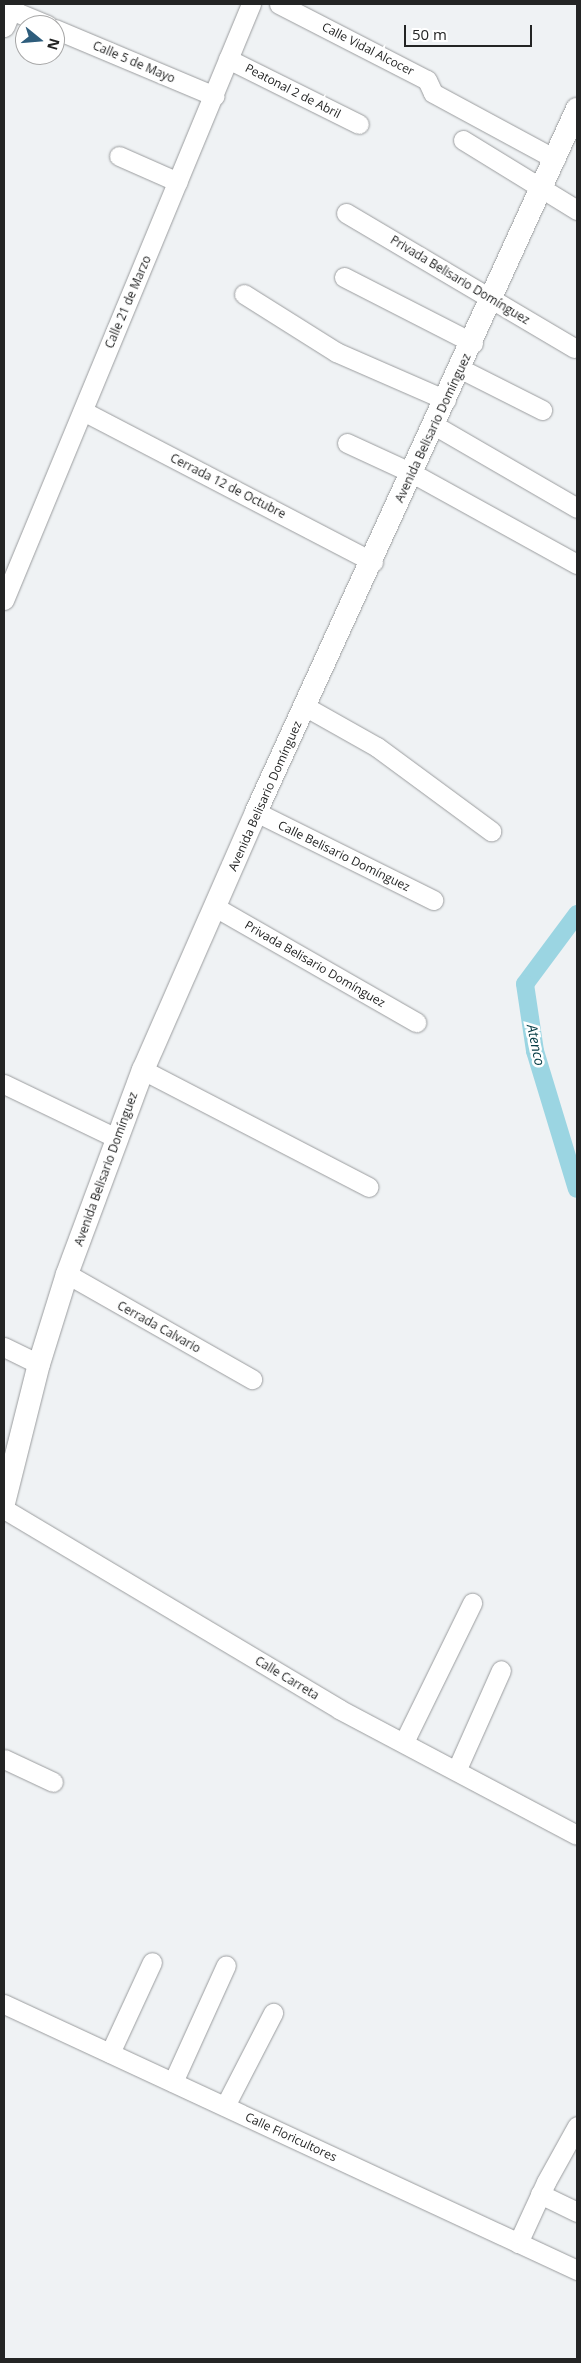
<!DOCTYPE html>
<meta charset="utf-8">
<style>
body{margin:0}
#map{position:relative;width:581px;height:2363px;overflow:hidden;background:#eff2f4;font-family:"Open Sans",sans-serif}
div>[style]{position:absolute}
.canal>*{height:18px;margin:-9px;padding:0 9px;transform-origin:9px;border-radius:9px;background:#9bd5e2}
.roads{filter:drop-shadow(0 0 1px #9a9c9e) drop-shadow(0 0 1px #9a9c9e)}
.minor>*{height:19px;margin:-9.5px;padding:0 9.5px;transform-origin:9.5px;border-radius:9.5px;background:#fff}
.major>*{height:22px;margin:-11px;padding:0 11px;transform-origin:11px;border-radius:11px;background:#fff}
span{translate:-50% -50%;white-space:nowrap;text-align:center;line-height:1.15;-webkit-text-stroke:5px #fff;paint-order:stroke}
.street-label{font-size:12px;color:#232424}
.water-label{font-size:14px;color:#0a4049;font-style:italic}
.frame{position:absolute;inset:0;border:5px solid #232424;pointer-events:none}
.north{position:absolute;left:15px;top:15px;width:50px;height:50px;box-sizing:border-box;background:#fff;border:1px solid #a7a7a7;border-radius:50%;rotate:107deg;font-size:14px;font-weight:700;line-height:20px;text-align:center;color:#232424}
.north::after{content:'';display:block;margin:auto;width:18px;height:22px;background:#2e5d7c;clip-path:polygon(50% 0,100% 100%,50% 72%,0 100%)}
.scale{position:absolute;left:404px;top:25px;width:128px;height:22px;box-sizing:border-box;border:2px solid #232424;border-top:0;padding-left:6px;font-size:15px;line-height:18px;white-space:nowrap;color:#232424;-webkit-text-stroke:4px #fff;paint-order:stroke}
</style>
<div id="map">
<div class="canal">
<i style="left:577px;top:914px;width:87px;rotate:126.6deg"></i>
<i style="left:525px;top:984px;width:68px;rotate:81.5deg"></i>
<i style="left:535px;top:1051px;width:144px;rotate:73.1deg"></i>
</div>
<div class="roads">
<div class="minor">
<i style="left:279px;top:4px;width:166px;rotate:27.2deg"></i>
<i style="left:427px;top:80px;width:14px;rotate:65deg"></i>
<i style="left:433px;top:93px;width:139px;rotate:28.4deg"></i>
<i style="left:4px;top:7px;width:47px;rotate:22.7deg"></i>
<i style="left:55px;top:29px;width:173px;rotate:22.8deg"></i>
<i style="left:228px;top:59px;width:146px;rotate:26.4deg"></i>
<i style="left:463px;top:140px;width:134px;rotate:31.6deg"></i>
<i style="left:119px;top:156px;width:64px;rotate:23.8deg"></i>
<i style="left:346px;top:213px;width:265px;rotate:30.6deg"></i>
<i style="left:344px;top:277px;width:145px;rotate:27.1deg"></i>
<i style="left:244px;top:294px;width:109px;rotate:32.2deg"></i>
<i style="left:336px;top:352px;width:120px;rotate:23.6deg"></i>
<i style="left:461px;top:369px;width:91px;rotate:26.8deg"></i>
<i style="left:83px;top:411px;width:327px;rotate:27.5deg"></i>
<i style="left:434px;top:425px;width:165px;rotate:30.1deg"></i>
<i style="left:347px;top:443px;width:72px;rotate:24.8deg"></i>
<i style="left:412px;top:473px;width:188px;rotate:28.9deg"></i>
<i style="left:4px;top:600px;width:645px;rotate:-67.49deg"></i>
<i style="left:306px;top:707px;width:81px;rotate:29.4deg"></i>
<i style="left:377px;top:747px;width:142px;rotate:36.4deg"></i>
<i style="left:256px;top:812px;width:198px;rotate:26.4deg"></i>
<i style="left:215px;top:907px;width:232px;rotate:29.8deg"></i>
<i style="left:143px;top:1070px;width:254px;rotate:27.4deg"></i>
<i style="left:4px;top:1084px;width:124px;rotate:25.7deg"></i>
<i style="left:67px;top:1274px;width:213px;rotate:29.6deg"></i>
<i style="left:4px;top:1347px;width:39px;rotate:26deg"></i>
<i style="left:4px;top:1509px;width:390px;rotate:30.8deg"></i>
<i style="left:339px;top:1709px;width:269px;rotate:27.9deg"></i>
<i style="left:404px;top:1742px;width:155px;rotate:-63.9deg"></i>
<i style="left:4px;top:1759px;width:54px;rotate:25.1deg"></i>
<i style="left:457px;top:1769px;width:108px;rotate:-66deg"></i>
<i style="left:4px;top:2004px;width:632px;rotate:24.9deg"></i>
<i style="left:110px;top:2053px;width:100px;rotate:-65.2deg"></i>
<i style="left:173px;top:2082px;width:128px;rotate:-65.6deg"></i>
<i style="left:225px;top:2106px;width:105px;rotate:-62.7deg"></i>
<i style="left:540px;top:2194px;width:41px;rotate:25.9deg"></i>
<i style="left:518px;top:2243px;width:67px;rotate:-65.3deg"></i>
<i style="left:546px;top:2182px;width:64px;rotate:-61deg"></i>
</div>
<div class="major">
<i style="left:4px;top:26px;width:24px;rotate:-68deg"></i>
<i style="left:4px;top:1503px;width:143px;rotate:-75.9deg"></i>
<i style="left:39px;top:1364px;width:94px;rotate:-72.7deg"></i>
<i style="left:67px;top:1274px;width:218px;rotate:-69.6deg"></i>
<i style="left:143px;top:1070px;width:282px;rotate:-66.3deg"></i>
<i style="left:256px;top:812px;width:773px;rotate:-65.46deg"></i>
</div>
</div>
<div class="street-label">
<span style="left:368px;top:49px;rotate:27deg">Calle Vidal Alcocer</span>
<span style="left:134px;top:62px;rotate:23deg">Calle 5 de Mayo</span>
<span style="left:293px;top:91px;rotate:27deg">Peatonal 2 de Abril</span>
<span style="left:460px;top:280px;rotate:31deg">Privada Belisario Domínguez</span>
<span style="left:128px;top:302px;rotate:-67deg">Calle 21 de Marzo</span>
<span style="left:433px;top:428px;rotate:-65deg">Avenida Belisario Domínguez</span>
<span style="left:228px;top:486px;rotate:27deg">Cerrada 12 de Octubre</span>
<span style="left:265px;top:796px;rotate:-66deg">Avenida Belisario Domínguez</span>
<span style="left:344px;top:856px;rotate:26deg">Calle Belisario Domínguez</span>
<span style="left:315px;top:964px;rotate:30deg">Privada Belisario Domínguez</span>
<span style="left:106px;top:1169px;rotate:-70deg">Avenida Belisario Domínguez</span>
<span style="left:159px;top:1327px;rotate:29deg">Cerrada Calvario</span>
<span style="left:287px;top:1678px;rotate:31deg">Calle Carreta</span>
<span style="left:291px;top:2137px;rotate:25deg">Calle Floricultores</span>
</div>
<div class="water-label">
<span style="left:536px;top:1045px;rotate:78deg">Atenco</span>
</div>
<div class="frame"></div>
<div class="north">N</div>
<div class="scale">50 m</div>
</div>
